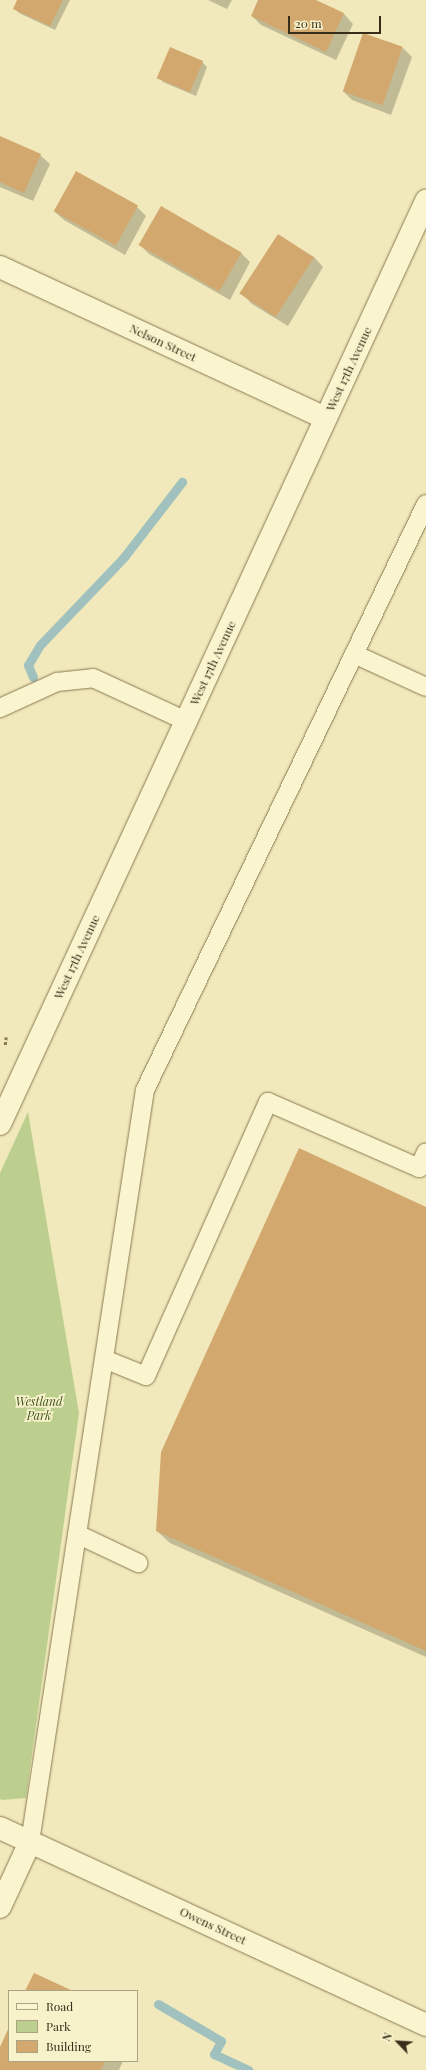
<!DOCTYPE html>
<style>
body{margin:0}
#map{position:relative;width:426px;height:2070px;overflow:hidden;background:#f1e9bb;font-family:"Playfair Display",serif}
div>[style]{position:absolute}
.green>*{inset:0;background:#bdcf8f}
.shadow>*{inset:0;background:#0003}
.stream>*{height:9px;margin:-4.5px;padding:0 4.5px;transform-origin:4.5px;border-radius:4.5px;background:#a0c1bd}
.building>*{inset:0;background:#d2a86e;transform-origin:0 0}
.path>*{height:2.5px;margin-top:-1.25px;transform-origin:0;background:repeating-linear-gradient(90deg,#897954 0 3px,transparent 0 5px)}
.roads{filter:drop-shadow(0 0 1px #897954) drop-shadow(0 0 1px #897954)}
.lane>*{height:18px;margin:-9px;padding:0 9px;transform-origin:9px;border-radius:9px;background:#fbf5cf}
.street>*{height:22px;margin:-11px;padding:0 11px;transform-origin:11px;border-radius:11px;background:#fbf5cf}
.secondary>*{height:22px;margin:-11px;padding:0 11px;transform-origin:11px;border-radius:11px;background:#fbf5cf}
span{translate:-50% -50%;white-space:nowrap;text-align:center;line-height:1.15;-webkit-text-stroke:3.5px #f8f2cb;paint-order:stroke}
.street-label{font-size:12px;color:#372d1a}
.park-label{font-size:12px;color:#3f551f;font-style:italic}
.legend{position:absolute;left:8px;top:1990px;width:130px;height:72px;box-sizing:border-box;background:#f8f2cb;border:1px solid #aba384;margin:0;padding:5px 7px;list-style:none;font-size:12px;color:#372d1a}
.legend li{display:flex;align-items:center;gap:8px;height:20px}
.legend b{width:20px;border:1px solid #aba384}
.north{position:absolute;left:378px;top:2022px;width:40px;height:40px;-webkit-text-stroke:3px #f8f2cb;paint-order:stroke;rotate:295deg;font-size:11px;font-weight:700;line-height:16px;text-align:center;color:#372d1a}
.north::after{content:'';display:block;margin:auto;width:14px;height:18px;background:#372d1a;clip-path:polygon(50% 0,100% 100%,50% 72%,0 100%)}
.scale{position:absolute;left:288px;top:16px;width:93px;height:18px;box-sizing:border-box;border:2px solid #372d1a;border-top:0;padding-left:5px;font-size:12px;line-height:14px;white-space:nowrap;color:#372d1a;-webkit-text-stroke:3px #f8f2cb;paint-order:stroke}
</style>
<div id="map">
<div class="green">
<i style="clip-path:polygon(28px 1112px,79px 1413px,26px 1798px,2px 1800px,0 1799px,0 1173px)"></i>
</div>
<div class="shadow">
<i style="clip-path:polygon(18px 0,70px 0,55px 30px,19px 13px,14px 8px)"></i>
<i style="clip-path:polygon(208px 0,232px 0,227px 9px)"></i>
<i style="clip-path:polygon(260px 0,314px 0,344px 14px,353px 24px,336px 60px,261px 25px,252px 16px)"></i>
<i style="clip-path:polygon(403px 48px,412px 57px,391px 115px,352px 100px,343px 91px)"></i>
<i style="clip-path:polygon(202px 62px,207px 67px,196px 96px,163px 82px,159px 77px)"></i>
<i style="clip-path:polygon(0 137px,40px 155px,50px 164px,33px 201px,0 187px)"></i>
<i style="clip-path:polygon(137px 207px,146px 216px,125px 255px,64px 220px,54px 211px)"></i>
<i style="clip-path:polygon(278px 236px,314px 257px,323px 267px,288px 326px,252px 304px,242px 294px)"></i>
<i style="clip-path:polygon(140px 245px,241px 253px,250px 262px,230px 300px,149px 254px)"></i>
<i style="clip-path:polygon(426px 1208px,426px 1657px,170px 1543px,157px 1531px)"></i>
<i style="clip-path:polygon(9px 2030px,9px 2061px,123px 2061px,119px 2070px,0 2070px,0 2049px)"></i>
</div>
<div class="stream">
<i style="left:33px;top:677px;width:13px;rotate:-113deg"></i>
<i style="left:28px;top:665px;width:23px;rotate:-59deg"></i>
<i style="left:40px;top:645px;width:122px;rotate:-46.3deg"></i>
<i style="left:124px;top:557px;width:95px;rotate:-52.3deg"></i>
<i style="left:158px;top:2004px;width:73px;rotate:30.4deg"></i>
<i style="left:221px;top:2041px;width:15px;rotate:118deg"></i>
<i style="left:214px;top:2054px;width:38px;rotate:25deg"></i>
</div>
<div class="building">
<i style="clip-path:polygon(17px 0,63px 0,50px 26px,13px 9px)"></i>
<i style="clip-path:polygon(258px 0,316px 0,344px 13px,326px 52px,251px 16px)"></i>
<i style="left:363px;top:33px;width:42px;height:62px;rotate:19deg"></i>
<i style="left:170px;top:47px;width:36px;height:34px;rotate:23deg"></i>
<i style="clip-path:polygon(0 136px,41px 154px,24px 193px,0 182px)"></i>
<i style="left:76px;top:171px;width:71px;height:46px;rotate:29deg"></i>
<i style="left:161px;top:206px;width:93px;height:45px;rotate:30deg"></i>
<i style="left:278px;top:234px;width:43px;height:71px;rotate:33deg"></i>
<i style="clip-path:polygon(299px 1148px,426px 1207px,426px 1651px,156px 1531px,161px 1452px)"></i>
<i style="clip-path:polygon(34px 1973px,73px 1991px,25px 1991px)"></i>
<i style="clip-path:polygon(9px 2027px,9px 2061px,105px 2061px,101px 2070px,0 2070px,0 2047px)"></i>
</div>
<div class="path">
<i style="left:5px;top:1045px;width:8px;rotate:-83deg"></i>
</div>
<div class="roads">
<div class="lane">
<i style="left:354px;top:654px;width:79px;rotate:24.6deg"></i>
<i style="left:0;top:708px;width:63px;rotate:-24.5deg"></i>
<i style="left:57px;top:682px;width:36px;rotate:-6deg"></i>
<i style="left:93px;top:678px;width:102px;rotate:24.8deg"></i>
<i style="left:104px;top:1359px;width:45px;rotate:22deg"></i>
<i style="left:146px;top:1376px;width:300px;rotate:-66deg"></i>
<i style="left:268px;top:1102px;width:165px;rotate:23.6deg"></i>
<i style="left:419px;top:1168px;width:17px;rotate:-66deg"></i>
<i style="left:77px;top:1534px;width:68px;rotate:25.4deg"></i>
<i style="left:30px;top:1842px;width:761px;rotate:-81.31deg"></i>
<i style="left:145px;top:1090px;width:650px;rotate:-64.38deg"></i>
</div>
<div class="street">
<i style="left:0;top:267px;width:359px;rotate:24.9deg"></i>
<i style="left:0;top:1907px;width:72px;rotate:-65.2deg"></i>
</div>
<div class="secondary">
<i style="left:0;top:1124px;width:1017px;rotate:-65.22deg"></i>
<i style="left:0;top:1828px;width:469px;rotate:24.8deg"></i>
</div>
</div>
<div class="street-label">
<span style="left:163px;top:343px;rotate:25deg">Nelson Street</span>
<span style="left:349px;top:369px;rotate:-65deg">West 17th Avenue</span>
<span style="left:213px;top:663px;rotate:-65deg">West 17th Avenue</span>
<span style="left:77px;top:957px;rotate:-65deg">West 17th Avenue</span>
<span style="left:213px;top:1926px;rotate:25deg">Owens Street</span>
</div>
<div class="park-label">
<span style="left:39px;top:1409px">Westland<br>Park</span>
</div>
<ul class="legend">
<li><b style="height:5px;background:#fbf5cf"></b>Road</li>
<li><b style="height:11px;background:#bdcf8f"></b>Park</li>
<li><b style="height:11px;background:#d2a86e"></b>Building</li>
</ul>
<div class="north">N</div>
<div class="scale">20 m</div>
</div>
